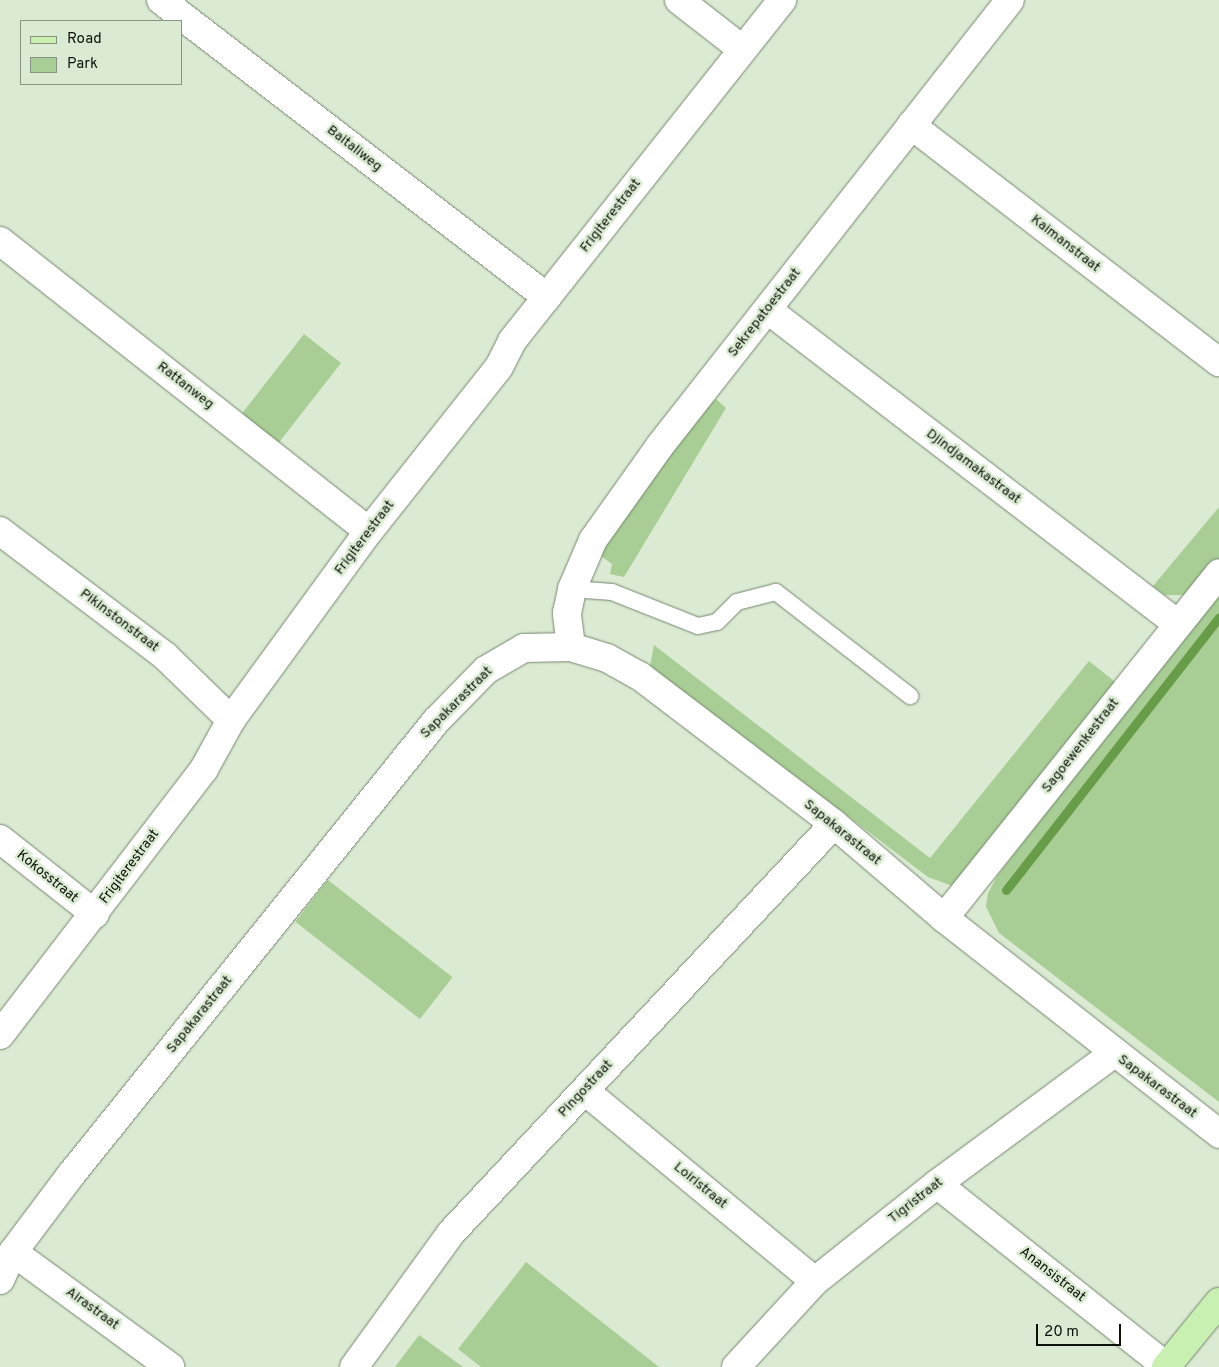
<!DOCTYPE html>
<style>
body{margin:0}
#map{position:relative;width:1219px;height:1367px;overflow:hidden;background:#dbebd3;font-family:Overpass,sans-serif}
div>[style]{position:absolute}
.green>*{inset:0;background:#a8ce95;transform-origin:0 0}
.stream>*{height:9px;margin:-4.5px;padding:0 4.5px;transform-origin:4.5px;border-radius:4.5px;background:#679c48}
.roads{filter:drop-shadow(0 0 1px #778670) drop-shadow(0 0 1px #778670)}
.lane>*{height:16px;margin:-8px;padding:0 8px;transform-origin:8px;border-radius:8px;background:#fff}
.street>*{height:28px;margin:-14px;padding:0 14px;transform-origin:14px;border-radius:14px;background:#fff}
.primary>*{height:28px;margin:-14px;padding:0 14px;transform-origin:14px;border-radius:14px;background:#c8f0b1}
span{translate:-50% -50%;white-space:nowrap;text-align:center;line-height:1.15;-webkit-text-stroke:5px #dbebd3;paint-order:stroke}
.street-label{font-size:14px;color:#0c1209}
.legend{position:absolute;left:20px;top:20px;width:162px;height:65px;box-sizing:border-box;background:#dbebd3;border:1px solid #889482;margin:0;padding:6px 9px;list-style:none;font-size:15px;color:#0c1209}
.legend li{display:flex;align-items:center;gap:10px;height:25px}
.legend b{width:25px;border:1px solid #889482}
.scale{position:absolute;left:1036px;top:1324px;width:85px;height:22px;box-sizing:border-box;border:2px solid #0c1209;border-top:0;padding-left:6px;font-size:15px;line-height:18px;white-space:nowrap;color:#0c1209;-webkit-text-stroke:4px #dbebd3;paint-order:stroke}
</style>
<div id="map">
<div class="green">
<i style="left:304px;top:334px;width:47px;height:106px;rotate:38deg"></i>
<i style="clip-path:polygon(716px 399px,726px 408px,624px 577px,610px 574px,612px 564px,601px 556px,604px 545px,700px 414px)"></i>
<i style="clip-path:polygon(1219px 507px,1219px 560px,1184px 595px,1165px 595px,1153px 586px)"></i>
<i style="clip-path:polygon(1219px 588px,1219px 1102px,999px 933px,986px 907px,988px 893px,998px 875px)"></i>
<i style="clip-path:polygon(654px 645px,930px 858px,1089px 661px,1119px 685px,958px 888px,928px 877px,650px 666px)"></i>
<i style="left:328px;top:880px;width:158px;height:53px;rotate:38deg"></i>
<i style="clip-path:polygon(526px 1262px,659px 1367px,481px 1367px,458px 1349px)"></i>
<i style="clip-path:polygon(419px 1335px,463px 1367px,395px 1367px)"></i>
</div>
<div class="stream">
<i style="left:1006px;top:890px;width:346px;rotate:-52deg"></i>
</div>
<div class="roads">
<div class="lane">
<i style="left:572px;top:589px;width:40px;rotate:4.3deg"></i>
<i style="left:612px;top:592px;width:92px;rotate:21.6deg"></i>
<i style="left:698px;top:626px;width:19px;rotate:-12deg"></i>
<i style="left:717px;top:622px;width:28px;rotate:-45deg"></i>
<i style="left:737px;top:602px;width:40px;rotate:-14.4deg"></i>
<i style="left:776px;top:592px;width:170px;rotate:37.8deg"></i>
</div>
<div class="street">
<i style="left:161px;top:0;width:487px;rotate:37.6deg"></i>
<i style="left:679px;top:0;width:80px;rotate:37.9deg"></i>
<i style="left:911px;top:125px;width:389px;rotate:37.6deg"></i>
<i style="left:0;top:241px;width:469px;rotate:38.2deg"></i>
<i style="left:768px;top:310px;width:516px;rotate:37.45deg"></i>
<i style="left:0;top:531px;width:207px;rotate:37.1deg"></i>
<i style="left:165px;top:656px;width:92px;rotate:44.1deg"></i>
<i style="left:571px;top:647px;width:34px;rotate:-97deg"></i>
<i style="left:567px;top:613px;width:25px;rotate:-78deg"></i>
<i style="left:572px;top:589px;width:53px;rotate:-66.8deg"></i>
<i style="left:593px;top:540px;width:114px;rotate:-54.6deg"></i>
<i style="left:659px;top:447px;width:568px;rotate:-51.86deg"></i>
<i style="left:0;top:839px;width:121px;rotate:38.3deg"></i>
<i style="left:944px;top:918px;width:441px;rotate:-51.4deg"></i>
<i style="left:0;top:1035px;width:335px;rotate:-52.5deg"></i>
<i style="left:204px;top:769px;width:56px;rotate:-61.1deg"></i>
<i style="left:231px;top:720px;width:234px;rotate:-53.9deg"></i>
<i style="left:369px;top:531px;width:209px;rotate:-51.6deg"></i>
<i style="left:499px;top:367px;width:29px;rotate:-63deg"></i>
<i style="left:512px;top:341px;width:435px;rotate:-51.6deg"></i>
<i style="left:585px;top:1091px;width:298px;rotate:39.6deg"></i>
<i style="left:937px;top:1184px;width:293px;rotate:38.5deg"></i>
<i style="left:13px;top:1252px;width:195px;rotate:36.2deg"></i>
<i style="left:0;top:1280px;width:31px;rotate:-65deg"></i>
<i style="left:13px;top:1252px;width:95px;rotate:-53.1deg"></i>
<i style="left:70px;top:1176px;width:584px;rotate:-51.19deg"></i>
<i style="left:436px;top:721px;width:71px;rotate:-45.6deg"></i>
<i style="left:486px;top:670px;width:44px;rotate:-30.1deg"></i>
<i style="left:524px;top:648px;width:47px;rotate:-1.2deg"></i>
<i style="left:571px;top:647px;width:38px;rotate:17deg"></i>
<i style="left:607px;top:658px;width:38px;rotate:29deg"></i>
<i style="left:640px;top:676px;width:244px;rotate:37.3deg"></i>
<i style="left:834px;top:824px;width:145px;rotate:40.5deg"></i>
<i style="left:944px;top:918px;width:350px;rotate:38.1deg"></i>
<i style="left:354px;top:1367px;width:165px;rotate:-54.1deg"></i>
<i style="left:451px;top:1233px;width:560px;rotate:-46.88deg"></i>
<i style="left:736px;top:1367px;width:117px;rotate:-47.4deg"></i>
<i style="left:815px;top:1281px;width:156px;rotate:-38.5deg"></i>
<i style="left:937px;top:1184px;width:219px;rotate:-36.5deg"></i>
</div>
<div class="primary">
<i style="left:1166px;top:1367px;width:84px;rotate:-50.8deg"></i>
</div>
</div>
<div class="street-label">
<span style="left:354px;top:149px;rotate:38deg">Baitaliweg</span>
<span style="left:611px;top:216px;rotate:-52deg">Frigiterestraat</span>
<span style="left:1065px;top:244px;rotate:38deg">Kaimanstraat</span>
<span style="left:765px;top:313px;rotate:-52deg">Sekrepatoestraat</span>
<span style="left:185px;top:386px;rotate:38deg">Rattanweg</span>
<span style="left:973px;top:467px;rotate:37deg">Djindjamakastraat</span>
<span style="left:365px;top:538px;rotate:-53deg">Frigiterestraat</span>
<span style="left:119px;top:621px;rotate:37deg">Pikinstonstraat</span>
<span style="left:457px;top:703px;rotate:-45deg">Sapakarastraat</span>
<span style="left:1081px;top:746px;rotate:-52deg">Sagoewenkestraat</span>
<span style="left:842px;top:833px;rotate:39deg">Sapakarastraat</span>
<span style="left:130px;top:867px;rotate:-53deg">Frigiterestraat</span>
<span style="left:47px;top:877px;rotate:39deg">Kokosstraat</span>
<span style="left:200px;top:1015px;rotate:-51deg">Sapakarastraat</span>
<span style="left:1157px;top:1087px;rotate:37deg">Sapakarastraat</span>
<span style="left:586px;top:1089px;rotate:-47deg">Pingostraat</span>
<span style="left:700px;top:1186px;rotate:39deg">Loiristraat</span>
<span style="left:916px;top:1201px;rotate:-38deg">Tigristraat</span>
<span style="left:1052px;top:1275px;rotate:38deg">Anansistraat</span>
<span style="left:92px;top:1309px;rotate:36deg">Airastraat</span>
</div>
<ul class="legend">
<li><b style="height:6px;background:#c8f0b1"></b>Road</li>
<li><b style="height:14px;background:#a8ce95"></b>Park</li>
</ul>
<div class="scale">20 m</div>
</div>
